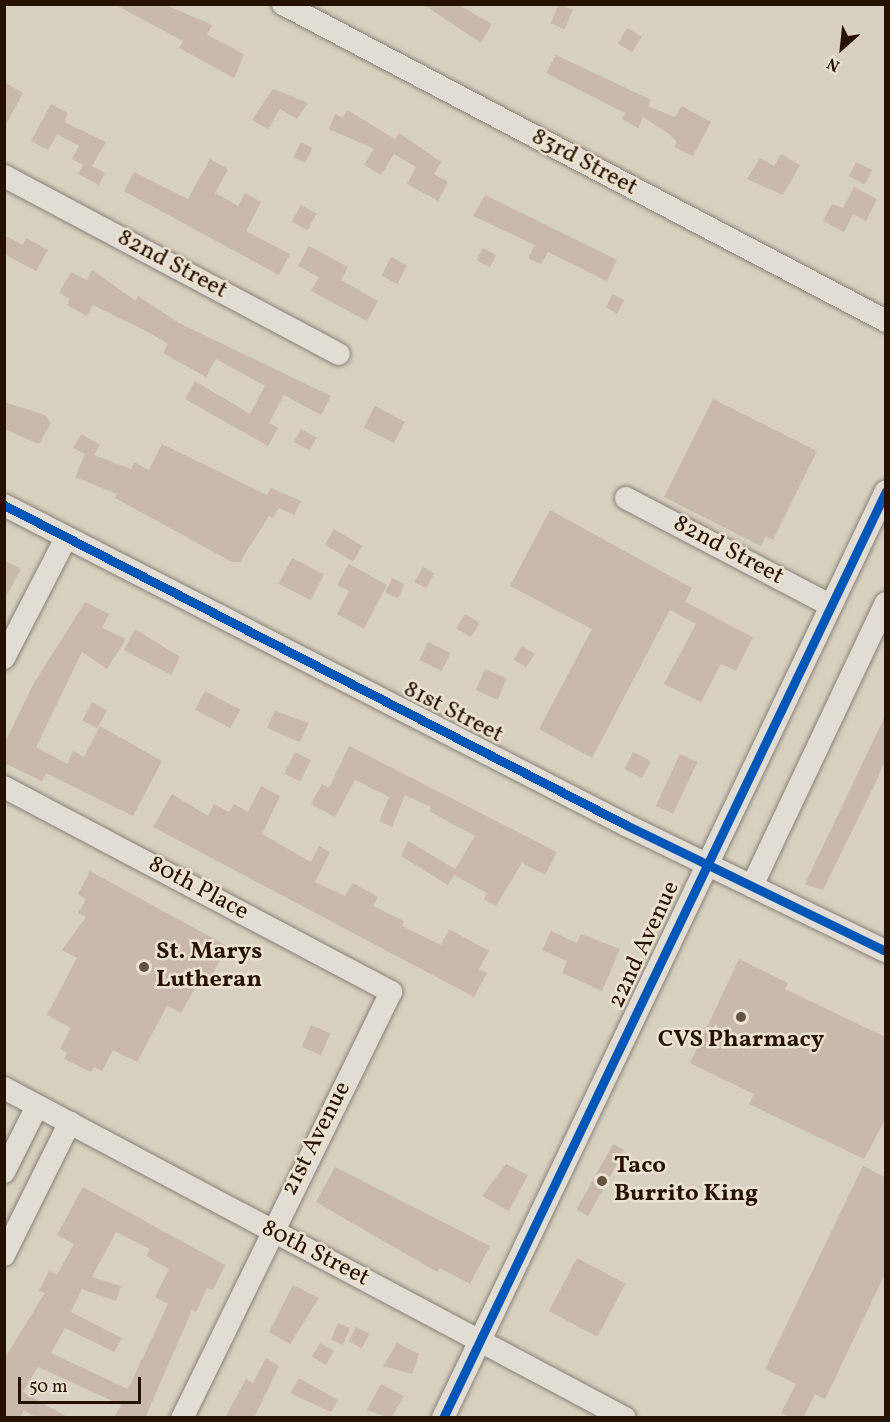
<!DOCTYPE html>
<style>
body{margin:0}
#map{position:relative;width:890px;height:1422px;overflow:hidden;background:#d8d0c0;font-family:Vollkorn,serif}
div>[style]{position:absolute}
.building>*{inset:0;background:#c9b9ac;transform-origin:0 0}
.roads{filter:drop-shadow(0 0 2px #898177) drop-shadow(0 0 2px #898177)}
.minor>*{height:22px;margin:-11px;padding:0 11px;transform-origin:11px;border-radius:11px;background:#e1ddd5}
.cycleway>*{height:9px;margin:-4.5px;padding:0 4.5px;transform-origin:4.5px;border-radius:4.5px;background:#0057b8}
.dots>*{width:16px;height:16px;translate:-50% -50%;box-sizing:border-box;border:3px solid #ece2d0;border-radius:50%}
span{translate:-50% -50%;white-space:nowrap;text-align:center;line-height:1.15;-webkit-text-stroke:5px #ece2d0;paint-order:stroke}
.street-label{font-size:24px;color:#261000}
.poi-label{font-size:24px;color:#261000;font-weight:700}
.left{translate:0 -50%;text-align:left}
.frame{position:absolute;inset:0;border:6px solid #261000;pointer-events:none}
.north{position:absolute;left:812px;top:18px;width:60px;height:60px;-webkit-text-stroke:4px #ece2d0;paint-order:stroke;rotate:207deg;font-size:16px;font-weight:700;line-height:24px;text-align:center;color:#261000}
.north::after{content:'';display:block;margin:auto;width:21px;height:27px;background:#261000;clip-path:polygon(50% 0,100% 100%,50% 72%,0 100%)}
.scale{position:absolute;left:18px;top:1377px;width:123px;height:27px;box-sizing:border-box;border:3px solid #261000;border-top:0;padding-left:8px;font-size:18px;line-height:21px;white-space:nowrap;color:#261000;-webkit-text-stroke:4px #ece2d0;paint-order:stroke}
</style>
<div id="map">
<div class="building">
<i style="clip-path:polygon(114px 4px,164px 4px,212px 25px,207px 35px,244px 54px,234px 78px,179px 48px,183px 41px)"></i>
<i style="clip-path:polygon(423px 4px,457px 4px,492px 24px,481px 43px)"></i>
<i style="left:559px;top:4px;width:15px;height:21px;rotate:23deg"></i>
<i style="left:627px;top:28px;width:17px;height:18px;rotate:31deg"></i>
<i style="clip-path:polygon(556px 55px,651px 100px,648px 106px,675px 117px,682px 106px,711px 122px,693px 156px,674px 147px,677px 142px,669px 134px,643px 117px,638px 128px,622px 119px,625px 113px,546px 73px)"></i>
<i style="clip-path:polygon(4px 82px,23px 93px,4px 128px)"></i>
<i style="clip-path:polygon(273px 89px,308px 103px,297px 119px,280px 109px,268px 129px,252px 120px)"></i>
<i style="clip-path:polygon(51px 104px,68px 113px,64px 122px,106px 142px,92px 166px,105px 173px,99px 185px,78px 174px,83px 165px,72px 159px,79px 146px,57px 134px,48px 150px,31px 141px)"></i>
<i style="clip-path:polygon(347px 110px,395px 139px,399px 133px,441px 162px,434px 174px,448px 182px,438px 201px,407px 184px,416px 167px,394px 154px,381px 175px,364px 165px,374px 149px,329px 129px,335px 114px,343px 118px)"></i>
<i style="left:301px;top:142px;width:13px;height:17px;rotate:27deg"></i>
<i style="clip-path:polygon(781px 154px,800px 165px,783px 195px,747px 179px,760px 158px,774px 166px)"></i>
<i style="clip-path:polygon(210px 159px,228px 169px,215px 193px,238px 206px,245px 193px,261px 202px,246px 231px,290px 254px,279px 275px,124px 191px,134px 172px,188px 199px)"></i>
<i style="left:856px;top:162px;width:18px;height:16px;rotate:27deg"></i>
<i style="clip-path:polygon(854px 187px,877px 199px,866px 221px,853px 214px,844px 232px,823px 221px,832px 204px,843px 208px)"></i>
<i style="clip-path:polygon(485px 195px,617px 260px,607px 281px,548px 252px,541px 264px,528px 258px,535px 245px,473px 216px)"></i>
<i style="left:301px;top:205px;width:18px;height:19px;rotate:29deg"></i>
<i style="clip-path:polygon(4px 235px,23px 245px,26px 238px,48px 250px,36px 271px,4px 254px)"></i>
<i style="clip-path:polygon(309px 246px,348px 267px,341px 280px,378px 301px,367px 321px,311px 291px,319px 277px,298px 266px)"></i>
<i style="left:483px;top:248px;width:15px;height:14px;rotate:28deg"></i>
<i style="left:391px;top:257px;width:18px;height:21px;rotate:27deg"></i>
<i style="clip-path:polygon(92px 270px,136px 301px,138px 296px,179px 323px,331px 396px,321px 415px,284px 395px,269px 423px,278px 428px,268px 446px,185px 399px,195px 381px,250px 414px,265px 386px,216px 359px,206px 377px,163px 353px,168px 344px,146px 331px,93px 305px,87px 316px,67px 305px,70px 299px,59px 293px,71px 272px,87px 280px)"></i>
<i style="left:613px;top:294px;width:13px;height:15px;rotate:29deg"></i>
<i style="clip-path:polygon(713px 399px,817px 451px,773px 540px,766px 536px,761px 546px,664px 497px)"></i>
<i style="clip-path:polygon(4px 402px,45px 415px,51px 423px,39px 444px,4px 429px)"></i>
<i style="left:375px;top:406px;width:34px;height:24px;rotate:28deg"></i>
<i style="left:301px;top:429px;width:18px;height:15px;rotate:29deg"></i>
<i style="clip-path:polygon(81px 434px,100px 445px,94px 455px,131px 469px,134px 462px,149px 470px,162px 444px,267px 495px,271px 488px,301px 501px,294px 515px,279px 508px,273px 518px,269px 516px,240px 562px,232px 562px,115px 498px,117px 494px,75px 477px,85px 454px,73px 448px)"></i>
<i style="clip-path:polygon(550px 510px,692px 588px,685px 602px,753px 637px,736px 671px,721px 664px,701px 702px,664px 684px,696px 624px,670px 610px,592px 758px,539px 729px,592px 629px,510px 586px)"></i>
<i style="left:334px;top:529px;width:33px;height:18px;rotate:31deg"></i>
<i style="left:292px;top:558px;width:36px;height:29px;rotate:27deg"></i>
<i style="clip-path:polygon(4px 560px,21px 569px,4px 601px)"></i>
<i style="clip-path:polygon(349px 564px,387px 585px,364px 629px,337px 614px,349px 591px,337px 585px)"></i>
<i style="left:423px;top:567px;width:13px;height:17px;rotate:29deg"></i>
<i style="left:392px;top:578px;width:14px;height:16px;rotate:25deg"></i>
<i style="clip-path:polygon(85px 602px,109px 614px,102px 628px,126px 639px,107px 669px,82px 652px,36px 747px,67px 764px,73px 751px,84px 757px,100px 726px,162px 761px,133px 816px,46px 773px,42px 781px,4px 763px,4px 744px,33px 685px)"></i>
<i style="left:465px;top:614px;width:17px;height:17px;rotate:31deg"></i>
<i style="clip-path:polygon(135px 629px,180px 657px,171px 675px,124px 650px)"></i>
<i style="left:428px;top:642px;width:25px;height:20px;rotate:26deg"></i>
<i style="left:522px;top:646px;width:15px;height:16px;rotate:32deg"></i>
<i style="left:485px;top:669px;width:24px;height:23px;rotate:24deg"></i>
<i style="left:205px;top:691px;width:40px;height:21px;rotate:28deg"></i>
<i style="left:92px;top:702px;width:17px;height:21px;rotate:28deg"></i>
<i style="clip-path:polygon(275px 711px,309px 723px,300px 742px,267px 728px)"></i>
<i style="clip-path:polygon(885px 716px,885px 761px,875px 784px,823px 890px,805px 884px)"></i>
<i style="clip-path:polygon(349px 746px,557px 852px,545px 875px,522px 863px,496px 906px,484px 899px,487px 893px,454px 875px,448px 885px,401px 856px,408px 841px,455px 869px,475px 836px,429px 811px,431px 807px,405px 795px,392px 827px,379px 821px,389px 797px,355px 780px,335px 817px,311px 804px,322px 784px,329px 788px)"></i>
<i style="left:295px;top:752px;width:18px;height:24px;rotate:27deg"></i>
<i style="left:633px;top:752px;width:20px;height:19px;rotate:27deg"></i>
<i style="left:680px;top:754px;width:19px;height:57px;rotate:25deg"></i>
<i style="clip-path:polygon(261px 786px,280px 796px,262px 834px,311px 862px,319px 846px,330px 852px,315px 882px,345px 896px,353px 883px,378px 897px,373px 906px,404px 921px,402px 926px,441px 945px,449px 929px,489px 951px,479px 969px,487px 973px,474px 997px,153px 827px,172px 794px,208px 816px,214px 804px,229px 812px,234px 804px,248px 812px)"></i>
<i style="clip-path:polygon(90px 871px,227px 946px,209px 982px,201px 977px,181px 1013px,167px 1006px,137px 1062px,113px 1050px,102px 1071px,94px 1067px,91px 1072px,64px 1059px,67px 1053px,60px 1049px,71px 1028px,47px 1015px,77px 958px,62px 950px,86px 917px,78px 913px,86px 899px,78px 894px)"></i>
<i style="clip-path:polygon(551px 931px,577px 943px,581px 934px,620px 949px,602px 991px,562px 973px,567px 961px,542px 950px)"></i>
<i style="clip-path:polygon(739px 959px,788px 983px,785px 989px,885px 1037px,885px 1120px,864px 1159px,749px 1104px,754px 1094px,690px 1063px)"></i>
<i style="left:311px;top:1025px;width:21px;height:24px;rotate:23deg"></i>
<i style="left:613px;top:1144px;width:13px;height:75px;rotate:29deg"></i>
<i style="clip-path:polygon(506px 1164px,528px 1175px,509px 1211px,482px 1196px)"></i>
<i style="clip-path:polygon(863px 1166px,885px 1177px,885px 1274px,825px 1399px,815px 1394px,803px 1418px,791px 1418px,781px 1413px,796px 1384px,765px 1369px)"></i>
<i style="clip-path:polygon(335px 1167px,490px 1246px,470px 1284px,440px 1268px,437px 1272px,316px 1202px)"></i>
<i style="clip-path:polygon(evenodd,83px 1187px,225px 1265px,213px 1290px,207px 1288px,196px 1312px,192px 1310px,145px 1418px,114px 1418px,121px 1405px,38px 1367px,23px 1392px,69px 1418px,37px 1418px,24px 1410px,20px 1418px,4px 1418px,4px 1359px,45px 1293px,39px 1291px,49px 1271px,57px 1275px,74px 1244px,57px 1235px,83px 1187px,116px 1232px,150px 1249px,146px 1256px,169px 1269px,155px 1297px,168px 1304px,128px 1389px,51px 1353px,65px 1328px,114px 1352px,122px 1338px,71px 1312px,82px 1289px,116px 1301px,121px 1286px,92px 1277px,116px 1232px)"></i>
<i style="left:577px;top:1258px;width:55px;height:60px;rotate:28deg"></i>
<i style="clip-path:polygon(293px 1285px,319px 1298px,290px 1344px,269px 1332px)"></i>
<i style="left:338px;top:1323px;width:13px;height:18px;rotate:23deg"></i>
<i style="left:356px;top:1327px;width:15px;height:16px;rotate:28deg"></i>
<i style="left:320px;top:1343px;width:16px;height:16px;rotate:30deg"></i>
<i style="clip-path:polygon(397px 1343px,419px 1354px,412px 1374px,383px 1366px)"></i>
<i style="clip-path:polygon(266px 1358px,279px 1366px,254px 1418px,225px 1418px,246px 1379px,253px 1383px)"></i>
<i style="clip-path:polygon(299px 1378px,338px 1400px,331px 1412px,290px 1393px)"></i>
<i style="clip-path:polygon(381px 1384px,404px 1396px,391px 1418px,367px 1410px)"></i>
</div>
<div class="roads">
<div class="minor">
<i style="left:283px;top:4px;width:681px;rotate:27.73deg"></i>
<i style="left:4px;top:176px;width:379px;rotate:28deg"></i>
<i style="left:626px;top:498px;width:230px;rotate:27.7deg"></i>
<i style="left:4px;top:505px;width:699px;rotate:27.22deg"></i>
<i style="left:626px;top:825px;width:289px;rotate:25.9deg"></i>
<i style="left:4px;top:658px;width:135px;rotate:-62.7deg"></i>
<i style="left:4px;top:787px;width:438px;rotate:27.9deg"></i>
<i style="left:391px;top:992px;width:475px;rotate:116.1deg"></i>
<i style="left:752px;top:886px;width:313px;rotate:-64.7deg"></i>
<i style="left:4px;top:1088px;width:703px;rotate:27.99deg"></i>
<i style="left:4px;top:1172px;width:74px;rotate:-63.4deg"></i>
<i style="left:4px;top:1255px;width:148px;rotate:-63.6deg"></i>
<i style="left:443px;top:1418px;width:1027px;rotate:-64.46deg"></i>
</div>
</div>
<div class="cycleway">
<i style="left:4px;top:505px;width:699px;rotate:27.22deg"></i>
<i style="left:626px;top:825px;width:289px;rotate:25.9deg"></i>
<i style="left:443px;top:1418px;width:1027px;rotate:-64.46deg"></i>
</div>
<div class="dots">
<i style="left:144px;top:967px;background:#645343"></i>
<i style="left:741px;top:1017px;background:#645343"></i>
<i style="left:602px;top:1181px;background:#645343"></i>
</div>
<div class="street-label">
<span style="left:584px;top:163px;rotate:28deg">83rd Street</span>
<span style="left:172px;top:265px;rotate:28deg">82nd Street</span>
<span style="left:728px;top:551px;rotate:28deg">82nd Street</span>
<span style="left:453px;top:713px;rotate:27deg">81st Street</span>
<span style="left:198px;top:889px;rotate:28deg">80th Place</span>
<span style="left:645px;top:945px;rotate:-65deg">22nd Avenue</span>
<span style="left:317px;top:1139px;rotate:-63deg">21st Avenue</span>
<span style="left:315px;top:1254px;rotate:27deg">80th Street</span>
</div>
<div class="poi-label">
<span class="left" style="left:156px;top:967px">St. Marys<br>Lutheran</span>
<span style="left:741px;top:1041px">CVS Pharmacy</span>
<span class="left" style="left:614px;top:1181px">Taco<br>Burrito King</span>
</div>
<div class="frame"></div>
<div class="north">N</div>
<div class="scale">50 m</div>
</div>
